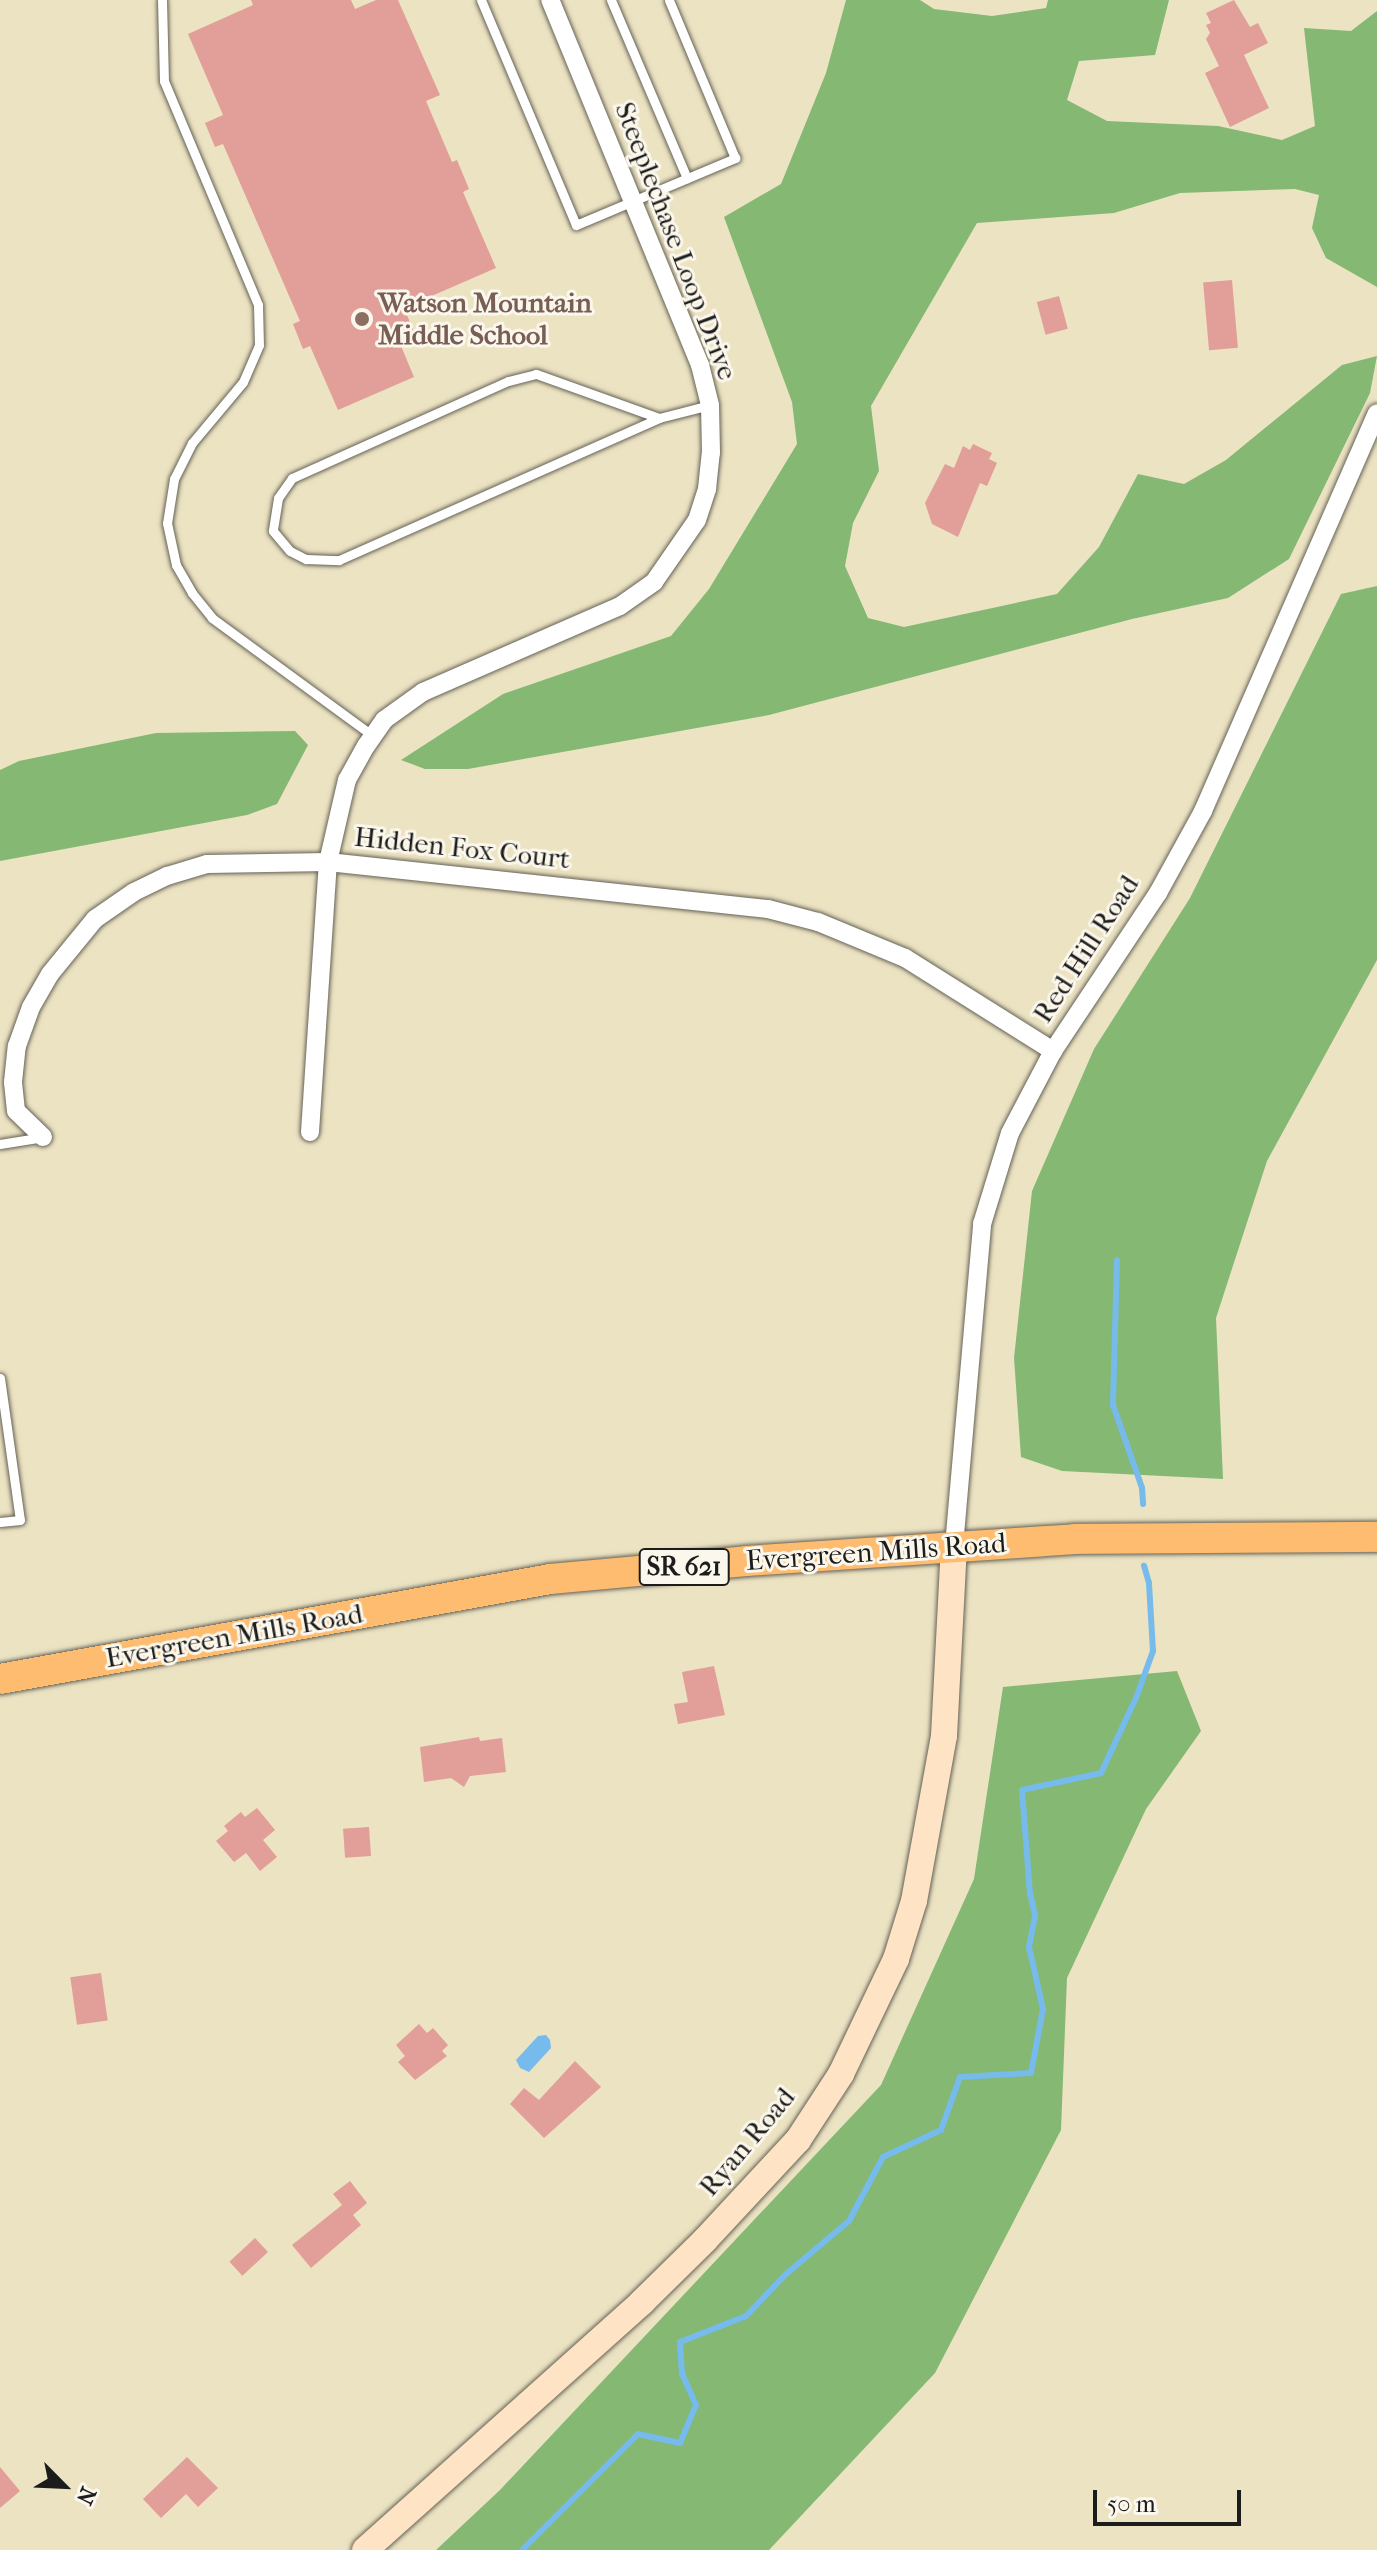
<!DOCTYPE html>
<style>
body{margin:0}
#map{position:relative;width:1377px;height:2550px;overflow:hidden;background:#ece3c3;font-family:"IM FELL French Canon",serif}
div>[style]{position:absolute}
.forest>*{inset:0;background:#84b873}
.water>*{inset:0;background:#76bbec}
.stream>*{height:6px;margin:-3px;padding:0 3px;transform-origin:3px;border-radius:3px;background:#76bbec}
.building>*{inset:0;background:#e29e98;transform-origin:0 0}
.roads{filter:drop-shadow(0 0 2px #656256) drop-shadow(0 0 2px #656256)}
.lane>*{height:9px;margin:-4.5px;padding:0 4.5px;transform-origin:4.5px;border-radius:4.5px;background:#fff}
.street>*{height:18px;margin:-9px;padding:0 9px;transform-origin:9px;border-radius:9px;background:#fff}
.secondary>*{height:26px;margin:-13px;padding:0 13px;transform-origin:13px;border-radius:13px;background:#fee4c5}
.primary>*{height:30px;margin:-15px;padding:0 15px;transform-origin:15px;border-radius:15px;background:#fdbc6f}
.dots>*{width:22px;height:22px;translate:-50% -50%;box-sizing:border-box;border:4px solid #fbf7ec;border-radius:50%}
span{translate:-50% -50%;white-space:nowrap;text-align:center;line-height:1.15;-webkit-text-stroke:6px #fbf7ec;paint-order:stroke}
.shield-label span{padding:2px 6px;background:#fbf7ec;border:2px solid;border-radius:6px;-webkit-text-stroke-width:0}
.shield-label{font-size:26px;color:#1c1c1c;font-weight:700}
.street-label{font-size:28px;color:#1c1c1c}
.education-label{font-size:28px;color:#785e54;font-weight:700}
.left{translate:0 -50%;text-align:left}
.north{position:absolute;left:24px;top:2446px;width:80px;height:80px;-webkit-text-stroke:6px #fbf7ec;paint-order:stroke;rotate:114deg;font-size:22px;font-weight:700;line-height:32px;text-align:center;color:#1c1c1c}
.north::after{content:'';display:block;margin:auto;width:28px;height:36px;background:#1c1c1c;clip-path:polygon(50% 0,100% 100%,50% 72%,0 100%)}
.scale{position:absolute;left:1093px;top:2490px;width:148px;height:36px;box-sizing:border-box;border:4px solid #1c1c1c;border-top:0;padding-left:10px;font-size:24px;line-height:28px;white-space:nowrap;color:#1c1c1c;-webkit-text-stroke:6px #fbf7ec;paint-order:stroke}
</style>
<div id="map">
<div class="forest">
<i style="clip-path:polygon(846px 0,920px 0,934px 9px,992px 16px,1046px 8px,1048px 0,1169px 0,1155px 55px,1079px 61px,1067px 100px,1107px 121px,1218px 126px,1282px 140px,1315px 126px,1304px 28px,1351px 31px,1377px 11px,1377px 287px,1326px 258px,1312px 228px,1319px 195px,1295px 189px,1180px 193px,1114px 213px,977px 223px,871px 406px,879px 471px,853px 523px,845px 566px,868px 618px,904px 627px,1057px 594px,1099px 547px,1138px 474px,1184px 484px,1226px 460px,1342px 365px,1377px 356px,1370px 393px,1289px 559px,1228px 598px,1132px 619px,769px 715px,468px 769px,425px 769px,401px 760px,503px 694px,671px 636px,709px 589px,797px 444px,792px 402px,724px 217px,781px 184px,826px 73px)"></i>
<i style="clip-path:polygon(1377px 586px,1377px 960px,1267px 1161px,1216px 1318px,1223px 1479px,1062px 1471px,1021px 1457px,1014px 1358px,1032px 1191px,1094px 1049px,1190px 898px,1341px 594px)"></i>
<i style="clip-path:polygon(295px 731px,308px 745px,277px 804px,247px 815px,0 861px,0 770px,19px 761px,156px 733px)"></i>
<i style="clip-path:polygon(1177px 1671px,1201px 1731px,1146px 1809px,1067px 1978px,1061px 2130px,935px 2373px,769px 2550px,436px 2550px,500px 2490px,881px 2085px,974px 1879px,1003px 1687px)"></i>
</div>
<div class="water">
<i style="clip-path:polygon(546px 2035px,550px 2040px,551px 2048px,529px 2072px,520px 2068px,516px 2060px,538px 2036px)"></i>
</div>
<div class="stream">
<i style="left:1117px;top:1260px;width:145px;rotate:91.6deg"></i>
<i style="left:1113px;top:1405px;width:88px;rotate:70.7deg"></i>
<i style="left:1142px;top:1488px;width:16px;rotate:86deg"></i>
<i style="left:522px;top:2550px;width:164px;rotate:-45deg"></i>
<i style="left:638px;top:2434px;width:43px;rotate:12.1deg"></i>
<i style="left:680px;top:2443px;width:41px;rotate:-67.2deg"></i>
<i style="left:696px;top:2405px;width:35px;rotate:-114deg"></i>
<i style="left:682px;top:2373px;width:31px;rotate:-94deg"></i>
<i style="left:680px;top:2342px;width:71px;rotate:-21.5deg"></i>
<i style="left:746px;top:2316px;width:57px;rotate:-46.4deg"></i>
<i style="left:785px;top:2275px;width:84px;rotate:-40.2deg"></i>
<i style="left:849px;top:2221px;width:72px;rotate:-62deg"></i>
<i style="left:883px;top:2157px;width:64px;rotate:-25deg"></i>
<i style="left:941px;top:2130px;width:56px;rotate:-70.3deg"></i>
<i style="left:960px;top:2077px;width:71px;rotate:-3.2deg"></i>
<i style="left:1031px;top:2073px;width:65px;rotate:-79.4deg"></i>
<i style="left:1043px;top:2009px;width:64px;rotate:-102.7deg"></i>
<i style="left:1029px;top:1947px;width:33px;rotate:-79deg"></i>
<i style="left:1035px;top:1915px;width:22px;rotate:-103deg"></i>
<i style="left:1030px;top:1894px;width:104px;rotate:-94.4deg"></i>
<i style="left:1022px;top:1790px;width:81px;rotate:-12.1deg"></i>
<i style="left:1101px;top:1773px;width:83px;rotate:-65deg"></i>
<i style="left:1136px;top:1698px;width:50px;rotate:-70.1deg"></i>
<i style="left:1153px;top:1651px;width:68px;rotate:-93.4deg"></i>
<i style="left:1149px;top:1583px;width:18px;rotate:-106deg"></i>
</div>
<div class="building">
<i style="clip-path:polygon(251px 0,351px 0,355px 9px,376px 0,398px 0,440px 95px,426px 101px,452px 162px,457px 160px,469px 189px,463px 192px,496px 268px,404px 308px,417px 339px,401px 346px,414px 377px,338px 410px,310px 346px,303px 349px,293px 324px,300px 321px,223px 144px,215px 147px,205px 123px,223px 115px,188px 34px,253px 5px)"></i>
<i style="clip-path:polygon(1234px 0,1250px 27px,1258px 23px,1268px 43px,1244px 55px,1269px 108px,1230px 127px,1205px 73px,1219px 66px,1206px 39px,1210px 33px,1206px 25px,1211px 23px,1206px 13px)"></i>
<i style="left:1232px;top:280px;width:68px;height:29px;rotate:85deg"></i>
<i style="left:1059px;top:296px;width:34px;height:23px;rotate:75deg"></i>
<i style="clip-path:polygon(973px 444px,992px 453px,989px 459px,997px 463px,987px 486px,980px 483px,958px 537px,932px 524px,925px 503px,945px 464px,954px 468px,963px 446px,970px 450px)"></i>
<i style="clip-path:polygon(714px 1666px,725px 1715px,678px 1724px,674px 1704px,688px 1702px,682px 1672px)"></i>
<i style="clip-path:polygon(479px 1737px,480px 1741px,502px 1738px,506px 1772px,470px 1776px,464px 1787px,451px 1778px,424px 1782px,420px 1747px)"></i>
<i style="clip-path:polygon(257px 1808px,275px 1830px,263px 1840px,277px 1857px,260px 1871px,246px 1853px,234px 1862px,216px 1841px,228px 1831px,224px 1826px,241px 1812px,245px 1817px)"></i>
<i style="left:369px;top:1827px;width:29px;height:26px;rotate:86deg"></i>
<i style="left:101px;top:1973px;width:48px;height:31px;rotate:82deg"></i>
<i style="clip-path:polygon(419px 2024px,427px 2033px,433px 2028px,448px 2045px,442px 2051px,447px 2056px,415px 2080px,398px 2062px,405px 2056px,396px 2045px)"></i>
<i style="clip-path:polygon(575px 2061px,601px 2087px,544px 2138px,510px 2104px,524px 2088px,539px 2100px)"></i>
<i style="clip-path:polygon(350px 2181px,367px 2203px,353px 2215px,361px 2225px,311px 2268px,292px 2245px,342px 2205px,333px 2194px)"></i>
<i style="left:255px;top:2238px;width:19px;height:35px;rotate:47deg"></i>
<i style="clip-path:polygon(187px 2457px,218px 2488px,198px 2507px,186px 2494px,161px 2518px,143px 2499px)"></i>
<i style="clip-path:polygon(0 2467px,20px 2491px,0 2508px)"></i>
</div>
<div class="roads">
<div class="lane">
<i style="left:162px;top:0;width:81px;rotate:88.6deg"></i>
<i style="left:164px;top:81px;width:243px;rotate:67.2deg"></i>
<i style="left:258px;top:305px;width:40px;rotate:88.6deg"></i>
<i style="left:259px;top:345px;width:40px;rotate:113.4deg"></i>
<i style="left:243px;top:382px;width:80px;rotate:129.9deg"></i>
<i style="left:192px;top:443px;width:40px;rotate:116.6deg"></i>
<i style="left:174px;top:479px;width:45px;rotate:99deg"></i>
<i style="left:167px;top:523px;width:43px;rotate:77.9deg"></i>
<i style="left:176px;top:565px;width:32px;rotate:60deg"></i>
<i style="left:192px;top:593px;width:32px;rotate:51deg"></i>
<i style="left:212px;top:618px;width:200px;rotate:36.2deg"></i>
<i style="left:481px;top:0;width:244px;rotate:67.1deg"></i>
<i style="left:576px;top:225px;width:173px;rotate:-22.8deg"></i>
<i style="left:735px;top:158px;width:171px;rotate:-112.7deg"></i>
<i style="left:611px;top:0;width:194px;rotate:66.9deg"></i>
<i style="left:659px;top:418px;width:131px;rotate:-160.3deg"></i>
<i style="left:536px;top:374px;width:29px;rotate:166deg"></i>
<i style="left:508px;top:381px;width:237px;rotate:155.8deg"></i>
<i style="left:292px;top:478px;width:24px;rotate:125deg"></i>
<i style="left:278px;top:498px;width:33px;rotate:99deg"></i>
<i style="left:273px;top:531px;width:26px;rotate:50deg"></i>
<i style="left:290px;top:551px;width:18px;rotate:27deg"></i>
<i style="left:306px;top:559px;width:33px;rotate:2deg"></i>
<i style="left:339px;top:560px;width:350px;rotate:-23.9deg"></i>
<i style="left:659px;top:418px;width:53px;rotate:-14.3deg"></i>
<i style="left:0;top:1144px;width:44px;rotate:-9.2deg"></i>
<i style="left:0;top:1378px;width:143px;rotate:82deg"></i>
<i style="left:20px;top:1520px;width:20px;rotate:174deg"></i>
</div>
<div class="street">
<i style="left:310px;top:1132px;width:271px;rotate:-86.2deg"></i>
<i style="left:328px;top:862px;width:84px;rotate:-77deg"></i>
<i style="left:347px;top:780px;width:39px;rotate:-61deg"></i>
<i style="left:366px;top:746px;width:32px;rotate:-55deg"></i>
<i style="left:384px;top:720px;width:48px;rotate:-35.7deg"></i>
<i style="left:423px;top:692px;width:215px;rotate:-23.6deg"></i>
<i style="left:620px;top:606px;width:42px;rotate:-35.2deg"></i>
<i style="left:654px;top:582px;width:75px;rotate:-55.3deg"></i>
<i style="left:697px;top:520px;width:33px;rotate:-72deg"></i>
<i style="left:707px;top:489px;width:36px;rotate:-84deg"></i>
<i style="left:711px;top:453px;width:48px;rotate:-91.2deg"></i>
<i style="left:710px;top:405px;width:41px;rotate:-104deg"></i>
<i style="left:700px;top:365px;width:395px;rotate:-112.3deg"></i>
<i style="left:43px;top:1137px;width:37px;rotate:-136deg"></i>
<i style="left:16px;top:1111px;width:29px;rotate:-96deg"></i>
<i style="left:13px;top:1082px;width:36px;rotate:-84deg"></i>
<i style="left:17px;top:1046px;width:41px;rotate:-70.3deg"></i>
<i style="left:31px;top:1007px;width:38px;rotate:-60deg"></i>
<i style="left:50px;top:974px;width:71px;rotate:-50.7deg"></i>
<i style="left:95px;top:919px;width:47px;rotate:-34.7deg"></i>
<i style="left:134px;top:892px;width:37px;rotate:-26deg"></i>
<i style="left:167px;top:876px;width:42px;rotate:-16.7deg"></i>
<i style="left:207px;top:864px;width:121px;rotate:-0.9deg"></i>
<i style="left:328px;top:862px;width:443px;rotate:6.1deg"></i>
<i style="left:768px;top:909px;width:52px;rotate:14.6deg"></i>
<i style="left:818px;top:922px;width:94px;rotate:22.5deg"></i>
<i style="left:905px;top:958px;width:175px;rotate:32.1deg"></i>
<i style="left:954px;top:1546px;width:323px;rotate:-85deg"></i>
<i style="left:982px;top:1224px;width:95px;rotate:-72.9deg"></i>
<i style="left:1010px;top:1133px;width:93px;rotate:-62.3deg"></i>
<i style="left:1053px;top:1051px;width:190px;rotate:-56.4deg"></i>
<i style="left:1158px;top:893px;width:94px;rotate:-61.2deg"></i>
<i style="left:1203px;top:811px;width:434px;rotate:-66.4deg"></i>
</div>
<div class="secondary">
<i style="left:365px;top:2550px;width:372px;rotate:-41.8deg"></i>
<i style="left:642px;top:2302px;width:88px;rotate:-44.5deg"></i>
<i style="left:705px;top:2240px;width:137px;rotate:-47.1deg"></i>
<i style="left:798px;top:2140px;width:79px;rotate:-56.9deg"></i>
<i style="left:841px;top:2074px;width:127px;rotate:-64.4deg"></i>
<i style="left:896px;top:1959px;width:61px;rotate:-72.8deg"></i>
<i style="left:914px;top:1901px;width:168px;rotate:-79.7deg"></i>
<i style="left:944px;top:1736px;width:190px;rotate:-87deg"></i>
</div>
<div class="primary">
<i style="left:0;top:1679px;width:559px;rotate:-10.3deg"></i>
<i style="left:550px;top:1579px;width:197px;rotate:-5.2deg"></i>
<i style="left:746px;top:1561px;width:330px;rotate:-3.8deg"></i>
<i style="left:1075px;top:1539px;width:302px;rotate:-0.4deg"></i>
</div>
</div>
<div class="dots">
<i style="left:362px;top:319px;background:#8d6e63"></i>
</div>
<div class="shield-label">
<span style="left:684px;top:1567px">SR 621</span>
</div>
<div class="street-label">
<span style="left:676px;top:241px;rotate:69deg">Steeplechase Loop Drive</span>
<span style="left:462px;top:848px;rotate:6deg">Hidden Fox Court</span>
<span style="left:1086px;top:949px;rotate:-57deg">Red Hill Road</span>
<span style="left:876px;top:1552px;rotate:-4deg">Evergreen Mills Road</span>
<span style="left:234px;top:1636px;rotate:-10deg">Evergreen Mills Road</span>
<span style="left:747px;top:2142px;rotate:-50deg">Ryan Road</span>
</div>
<div class="education-label">
<span class="left" style="left:378px;top:319px">Watson Mountain<br>Middle School</span>
</div>
<div class="north">N</div>
<div class="scale">50 m</div>
</div>
